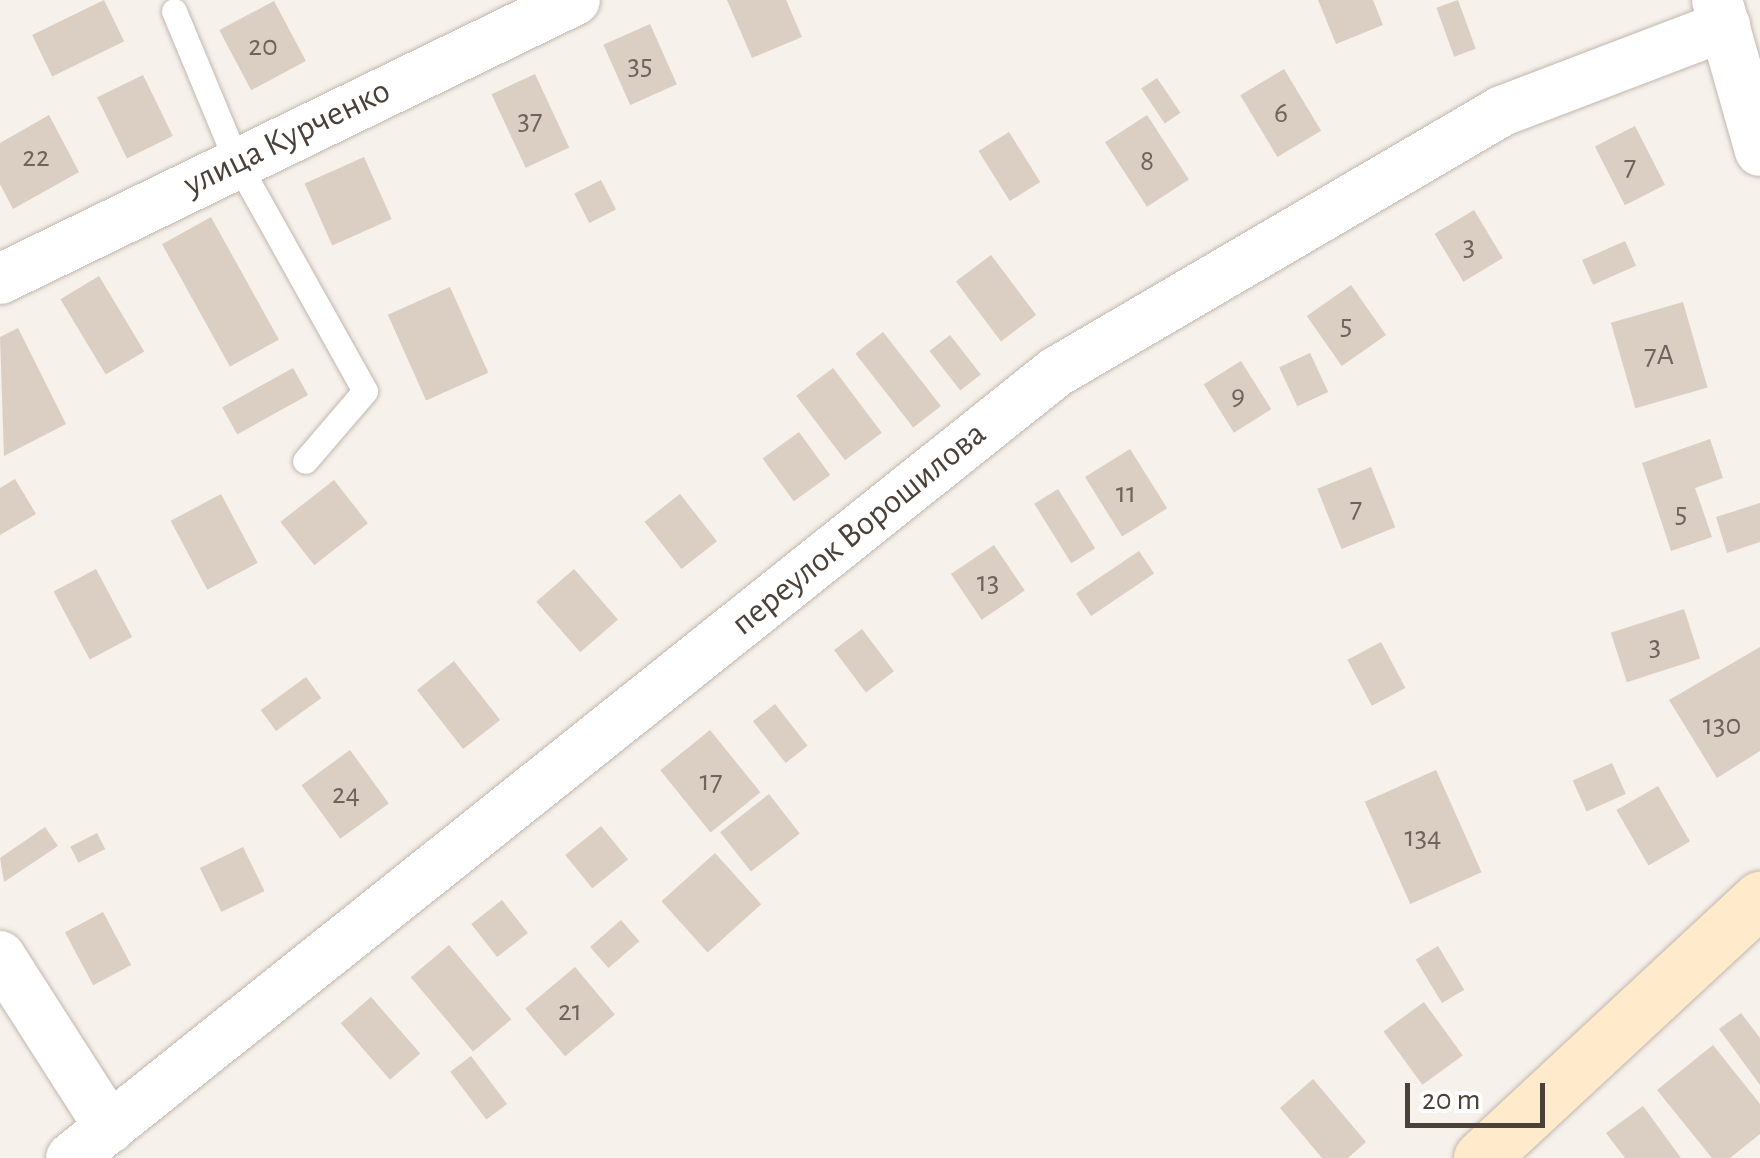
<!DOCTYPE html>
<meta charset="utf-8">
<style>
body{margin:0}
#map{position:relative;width:1760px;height:1158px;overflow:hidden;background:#f6f1eb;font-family:"Alegreya Sans",sans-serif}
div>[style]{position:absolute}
.building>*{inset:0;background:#dbcec3;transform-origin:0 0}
.roads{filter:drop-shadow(0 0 2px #c2b7ad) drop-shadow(0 0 2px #c2b7ad)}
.service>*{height:25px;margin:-12.5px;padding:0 12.5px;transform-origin:12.5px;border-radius:12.5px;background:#fff}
.minor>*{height:50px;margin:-25px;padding:0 25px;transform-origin:25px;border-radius:25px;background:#fff}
.secondary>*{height:55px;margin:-27.5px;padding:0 27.5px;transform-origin:27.5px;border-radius:27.5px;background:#ffeacc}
span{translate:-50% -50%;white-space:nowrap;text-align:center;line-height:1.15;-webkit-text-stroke:8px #fff;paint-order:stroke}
.number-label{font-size:30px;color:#6f645b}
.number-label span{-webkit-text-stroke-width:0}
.street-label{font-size:35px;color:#4b4138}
.scale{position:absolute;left:1405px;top:1083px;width:140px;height:45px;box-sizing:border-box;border:5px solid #4b4138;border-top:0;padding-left:12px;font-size:30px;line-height:35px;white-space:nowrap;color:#4b4138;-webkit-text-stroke:8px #fff;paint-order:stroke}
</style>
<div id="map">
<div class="building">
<i style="left:104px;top:0;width:46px;height:80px;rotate:64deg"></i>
<i style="clip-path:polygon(727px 0,786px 0,802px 37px,752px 58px)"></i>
<i style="clip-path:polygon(1318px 0,1373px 0,1383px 25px,1336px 44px)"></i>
<i style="left:1458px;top:0;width:52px;height:23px;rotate:70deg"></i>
<i style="left:274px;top:1px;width:68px;height:62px;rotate:62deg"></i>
<i style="left:650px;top:24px;width:66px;height:51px;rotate:66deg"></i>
<i style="left:1284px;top:69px;width:72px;height:51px;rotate:59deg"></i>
<i style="left:535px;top:74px;width:81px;height:48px;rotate:65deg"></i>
<i style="left:143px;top:75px;width:68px;height:51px;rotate:64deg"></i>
<i style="left:1157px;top:78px;width:42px;height:19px;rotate:56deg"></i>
<i style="clip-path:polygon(49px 115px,79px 172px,13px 209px,0 184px,0 143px)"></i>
<i style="left:1147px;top:115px;width:77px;height:50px;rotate:57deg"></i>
<i style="left:1635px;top:126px;width:66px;height:45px;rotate:63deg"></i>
<i style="left:1009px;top:132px;width:59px;height:36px;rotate:58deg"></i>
<i style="left:364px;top:157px;width:68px;height:65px;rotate:66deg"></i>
<i style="left:601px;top:180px;width:33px;height:30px;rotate:63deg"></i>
<i style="left:1474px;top:210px;width:56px;height:46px;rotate:59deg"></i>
<i style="left:211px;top:217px;width:140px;height:56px;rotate:61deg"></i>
<i style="left:1625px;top:241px;width:27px;height:47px;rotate:66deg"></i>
<i style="left:991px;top:255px;width:75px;height:44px;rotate:53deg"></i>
<i style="left:99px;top:276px;width:88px;height:45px;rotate:59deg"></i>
<i style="left:1351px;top:285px;width:61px;height:54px;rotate:55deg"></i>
<i style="left:450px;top:287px;width:94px;height:68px;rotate:66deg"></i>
<i style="left:1683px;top:302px;width:89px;height:75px;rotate:74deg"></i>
<i style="clip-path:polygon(18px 328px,66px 424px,4px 456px,0 337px)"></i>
<i style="left:883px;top:332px;width:94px;height:35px;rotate:52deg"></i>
<i style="left:950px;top:335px;width:50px;height:26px;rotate:52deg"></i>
<i style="left:1310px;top:353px;width:43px;height:34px;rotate:65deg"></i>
<i style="left:1241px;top:361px;width:57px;height:44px;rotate:58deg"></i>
<i style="left:293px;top:368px;width:31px;height:81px;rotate:61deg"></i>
<i style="left:833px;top:368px;width:81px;height:46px;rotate:53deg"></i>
<i style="left:799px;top:432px;width:53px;height:45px;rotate:54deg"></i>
<i style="clip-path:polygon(1710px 439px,1723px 478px,1695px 488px,1712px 537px,1671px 551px,1642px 463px)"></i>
<i style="left:1130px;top:449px;width:70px;height:53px;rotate:58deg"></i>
<i style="left:1371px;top:467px;width:65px;height:58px;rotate:68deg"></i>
<i style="clip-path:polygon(15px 479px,36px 514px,0 535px,0 488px)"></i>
<i style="left:334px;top:480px;width:55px;height:68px;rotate:52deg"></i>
<i style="left:1058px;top:489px;width:70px;height:28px;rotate:58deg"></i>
<i style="left:221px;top:494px;width:78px;height:57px;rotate:62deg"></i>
<i style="left:680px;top:494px;width:60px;height:45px;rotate:52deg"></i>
<i style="clip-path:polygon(1760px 503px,1760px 542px,1727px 553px,1716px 517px)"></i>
<i style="left:994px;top:545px;width:55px;height:52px;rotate:56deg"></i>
<i style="left:1139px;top:551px;width:27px;height:76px;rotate:56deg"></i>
<i style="left:96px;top:569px;width:77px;height:48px;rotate:62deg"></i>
<i style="left:574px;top:569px;width:67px;height:50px;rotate:49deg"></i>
<i style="left:1684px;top:609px;width:52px;height:77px;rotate:72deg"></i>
<i style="left:862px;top:629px;width:53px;height:35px;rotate:53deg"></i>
<i style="left:1381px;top:642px;width:52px;height:38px;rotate:62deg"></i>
<i style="clip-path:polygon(1760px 647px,1760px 751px,1717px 778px,1669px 700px)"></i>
<i style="left:454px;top:661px;width:75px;height:47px;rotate:52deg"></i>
<i style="left:306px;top:677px;width:26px;height:56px;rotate:54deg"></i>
<i style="left:775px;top:704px;width:53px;height:28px;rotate:52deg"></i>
<i style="left:710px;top:730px;width:80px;height:64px;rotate:51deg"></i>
<i style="left:350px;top:750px;width:66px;height:60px;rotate:54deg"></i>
<i style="left:1612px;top:763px;width:34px;height:43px;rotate:66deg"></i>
<i style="left:1436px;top:770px;width:112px;height:78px;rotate:66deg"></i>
<i style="left:1658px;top:786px;width:64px;height:48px;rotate:60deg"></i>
<i style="left:769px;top:794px;width:50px;height:62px;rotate:52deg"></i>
<i style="left:601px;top:826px;width:43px;height:46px;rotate:51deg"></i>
<i style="clip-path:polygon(45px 827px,58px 846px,4px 882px,0 858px)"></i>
<i style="left:97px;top:833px;width:18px;height:30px;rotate:63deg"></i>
<i style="left:243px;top:847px;width:49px;height:48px;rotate:64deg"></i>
<i style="left:715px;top:853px;width:69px;height:72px;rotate:48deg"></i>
<i style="left:502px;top:900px;width:42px;height:39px;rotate:52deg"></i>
<i style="left:103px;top:912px;width:60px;height:43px;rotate:62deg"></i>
<i style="left:621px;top:920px;width:28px;height:41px;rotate:49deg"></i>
<i style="left:449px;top:945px;width:97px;height:50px;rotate:50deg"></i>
<i style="left:1438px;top:946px;width:51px;height:26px;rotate:59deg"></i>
<i style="left:575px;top:967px;width:62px;height:65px;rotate:50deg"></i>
<i style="left:371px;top:997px;width:75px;height:40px;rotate:49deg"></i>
<i style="left:1424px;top:1002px;width:66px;height:50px;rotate:54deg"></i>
<i style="clip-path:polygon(1741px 1013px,1760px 1038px,1760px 1085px,1719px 1029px)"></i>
<i style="clip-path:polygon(1713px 1045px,1760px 1104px,1760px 1134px,1730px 1158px,1712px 1158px,1657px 1090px)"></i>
<i style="left:471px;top:1056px;width:60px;height:26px;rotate:53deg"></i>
<i style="clip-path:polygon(1313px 1079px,1366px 1142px,1348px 1158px,1322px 1158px,1280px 1108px)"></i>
<i style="clip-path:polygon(1643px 1106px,1681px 1158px,1625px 1158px,1606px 1133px)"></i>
</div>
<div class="roads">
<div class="service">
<i style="left:174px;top:11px;width:164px;rotate:67.4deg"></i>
<i style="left:237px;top:162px;width:262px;rotate:60.8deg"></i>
<i style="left:365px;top:391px;width:92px;rotate:130.6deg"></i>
</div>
<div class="minor">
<i style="left:1717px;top:0;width:157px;rotate:74.1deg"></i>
<i style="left:0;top:279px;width:639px;rotate:-25.88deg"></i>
<i style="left:0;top:956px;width:204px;rotate:57.4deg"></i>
<i style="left:71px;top:1158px;width:1260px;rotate:-38.59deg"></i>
<i style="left:1056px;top:372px;width:517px;rotate:-30.34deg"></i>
<i style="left:1502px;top:111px;width:239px;rotate:-20.9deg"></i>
</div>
<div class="secondary">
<i style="left:1481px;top:1158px;width:381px;rotate:-42.9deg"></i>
</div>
</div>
<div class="number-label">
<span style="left:263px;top:46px">20</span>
<span style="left:640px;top:65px">35</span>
<span style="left:1281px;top:113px">6</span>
<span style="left:530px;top:120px">37</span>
<span style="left:36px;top:157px">22</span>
<span style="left:1147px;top:161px">8</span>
<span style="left:1630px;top:166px">7</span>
<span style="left:1469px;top:246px">3</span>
<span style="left:1346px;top:325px">5</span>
<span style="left:1659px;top:355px">7А</span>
<span style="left:1238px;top:396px">9</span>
<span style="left:1126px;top:493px">11</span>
<span style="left:1356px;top:508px">7</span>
<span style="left:1681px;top:513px">5</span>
<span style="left:988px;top:582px">13</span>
<span style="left:1655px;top:646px">3</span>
<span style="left:1722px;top:725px">130</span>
<span style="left:711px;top:781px">17</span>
<span style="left:346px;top:794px">24</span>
<span style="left:1423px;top:837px">134</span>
<span style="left:570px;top:1011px">21</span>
</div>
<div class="street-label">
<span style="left:287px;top:138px;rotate:-26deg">улица Курченко</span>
<span style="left:859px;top:529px;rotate:-39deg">переулок Ворошилова</span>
</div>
<div class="scale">20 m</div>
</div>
